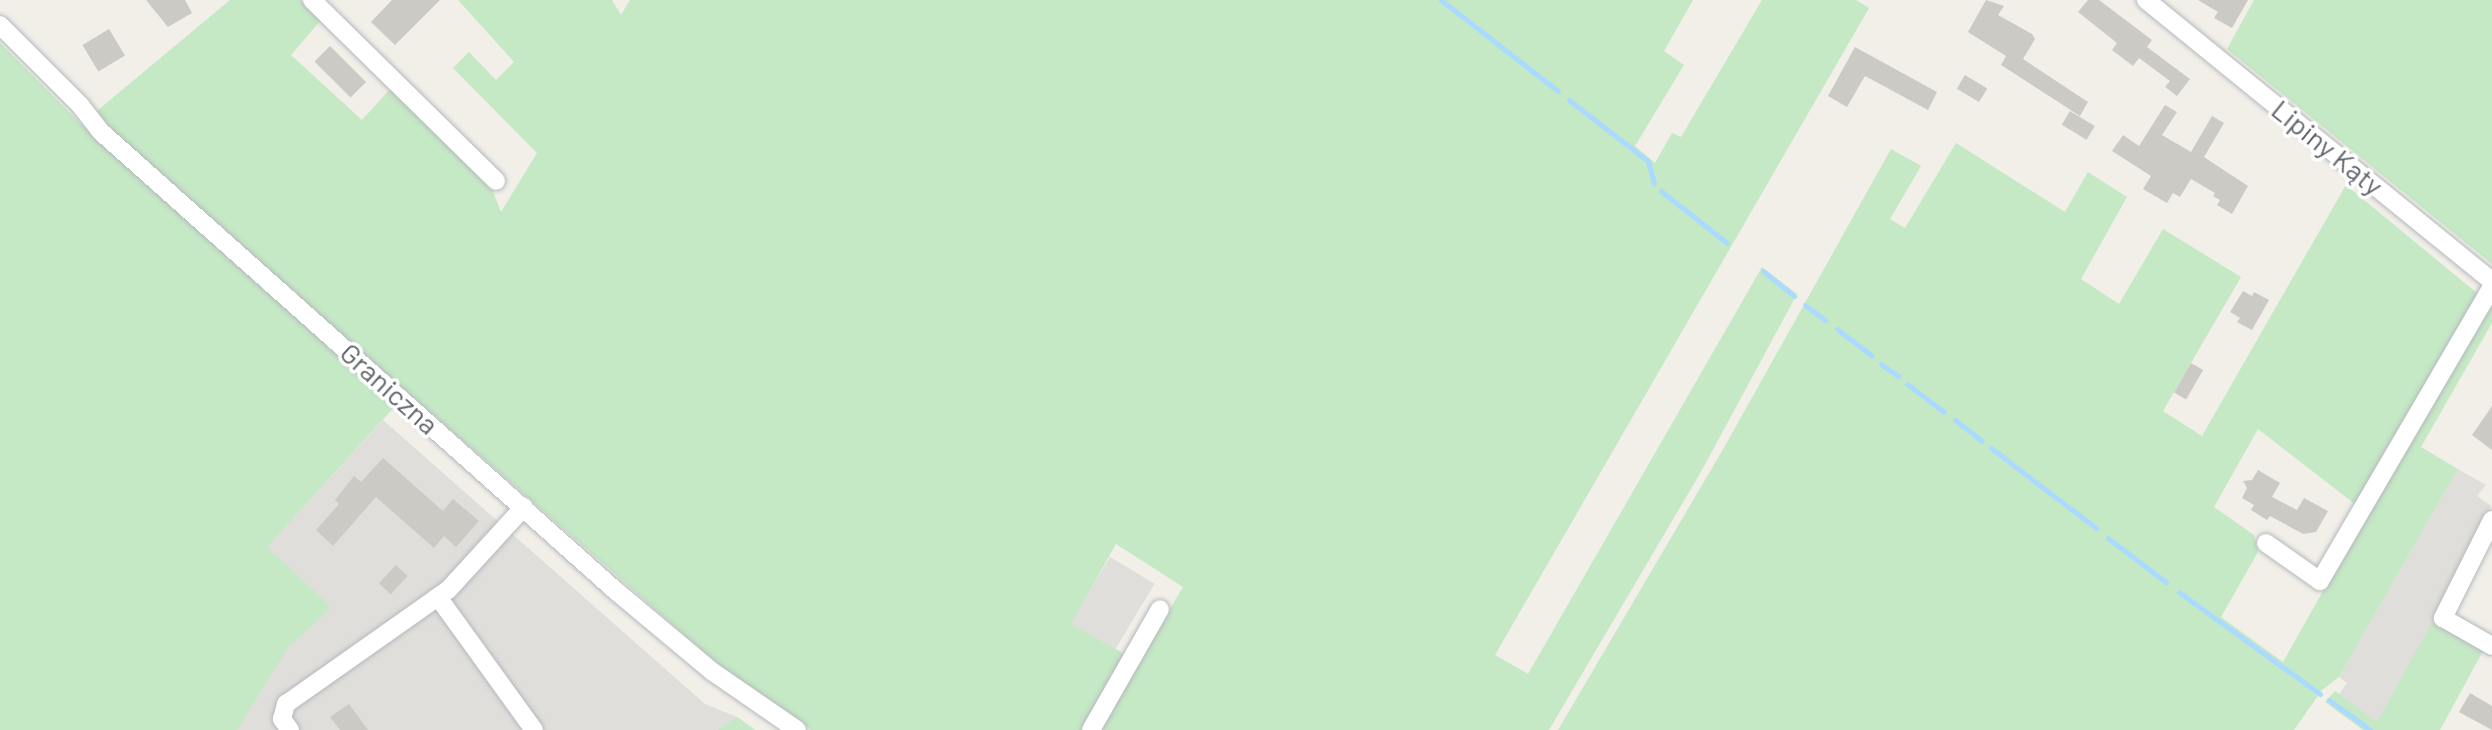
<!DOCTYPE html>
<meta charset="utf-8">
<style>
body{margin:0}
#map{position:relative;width:2492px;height:730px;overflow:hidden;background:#f1efe8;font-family:Barlow,sans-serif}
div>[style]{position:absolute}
.industrial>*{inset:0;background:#e0deda;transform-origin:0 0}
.green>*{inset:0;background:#c5e8c5}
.stream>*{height:5px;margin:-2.5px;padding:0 2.5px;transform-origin:2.5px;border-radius:2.5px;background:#aadaff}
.building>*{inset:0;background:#cccac5;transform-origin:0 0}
.roads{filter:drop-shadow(0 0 2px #b5b8bc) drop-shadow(0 0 2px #b5b8bc)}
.minor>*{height:18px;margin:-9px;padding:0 9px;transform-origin:9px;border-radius:9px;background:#fff}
span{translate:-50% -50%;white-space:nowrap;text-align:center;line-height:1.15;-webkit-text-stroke:7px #fff;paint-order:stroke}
.street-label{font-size:28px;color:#5f6368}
</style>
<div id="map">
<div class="industrial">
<i style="clip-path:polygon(383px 420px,705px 704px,737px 717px,755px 730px,99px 730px)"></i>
<i style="clip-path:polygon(2458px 469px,2486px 485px,2477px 496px,2491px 506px,2474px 547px,2377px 723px,2339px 694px,2347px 683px,2339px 677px)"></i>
<i style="left:1110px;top:557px;width:52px;height:78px;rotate:31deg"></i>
</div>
<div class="green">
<i style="clip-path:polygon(230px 0,300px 0,321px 20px,291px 55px,362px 120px,392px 87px,488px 179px,501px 212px,537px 153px,453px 68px,469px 52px,496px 80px,514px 62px,458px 0,612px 0,621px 15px,630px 0,1693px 0,1664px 51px,1684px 65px,1635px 146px,1655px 163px,1672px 133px,1681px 137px,1762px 0,1856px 0,1869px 8px,1495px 655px,1528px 674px,1762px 267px,1797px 294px,1702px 470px,1549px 730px,1099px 730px,1183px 587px,1116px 544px,1071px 624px,1128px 656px,1082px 730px,811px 730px,721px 667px,92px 115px)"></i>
<i style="clip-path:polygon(2254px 0,2492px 0,2492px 264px,2227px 49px)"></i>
<i style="clip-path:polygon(0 43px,79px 122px,397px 404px,267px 547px,328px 604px,329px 609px,287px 649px,237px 730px,0 730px)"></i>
<i style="clip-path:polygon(1956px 143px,2065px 212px,2088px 172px,2127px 197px,2081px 279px,2119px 304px,2163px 229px,2241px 277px,2163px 411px,2202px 436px,2346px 185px,2478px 294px,2356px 505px,2258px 429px,2214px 507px,2254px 535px,2258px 552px,2221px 617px,2283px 662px,2363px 520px,2492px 306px,2492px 323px,2421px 447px,2458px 469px,2339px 677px,2322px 690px,2294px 730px,1558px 730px,1725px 446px,1891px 149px,1921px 166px,1890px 219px,1905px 228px)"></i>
<i style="clip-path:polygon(2432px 622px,2483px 651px,2440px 730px,2363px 730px,2325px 702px,2335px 691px,2377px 722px)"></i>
<i style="clip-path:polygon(737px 717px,755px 730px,718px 730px)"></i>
</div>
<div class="stream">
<i style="left:1441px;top:0;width:148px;rotate:37.9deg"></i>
<i style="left:1569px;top:100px;width:100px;rotate:37.7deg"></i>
<i style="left:1648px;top:161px;width:23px;rotate:75deg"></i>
<i style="left:1661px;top:191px;width:84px;rotate:38.2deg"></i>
<i style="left:1763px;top:271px;width:40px;rotate:39deg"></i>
<i style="left:1805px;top:305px;width:25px;rotate:37deg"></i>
<i style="left:1837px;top:329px;width:44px;rotate:37.6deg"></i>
<i style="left:1881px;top:364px;width:21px;rotate:35deg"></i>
<i style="left:1907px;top:384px;width:46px;rotate:37.1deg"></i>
<i style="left:1955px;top:420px;width:34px;rotate:38deg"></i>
<i style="left:1991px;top:448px;width:132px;rotate:37.3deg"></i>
<i style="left:2108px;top:538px;width:73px;rotate:37.2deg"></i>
<i style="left:2179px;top:592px;width:174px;rotate:35.9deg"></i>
<i style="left:2329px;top:700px;width:51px;rotate:36.2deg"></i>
</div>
<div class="building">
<i style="clip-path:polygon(146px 0,185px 0,192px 13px,168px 27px)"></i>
<i style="clip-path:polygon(392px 0,440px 0,395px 45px,371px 22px)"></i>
<i style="clip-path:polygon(1986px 0,2004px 6px,1998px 15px,2032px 34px,2035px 39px,2023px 59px,2088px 102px,2080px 116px,2001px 65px,2006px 56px,1968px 32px)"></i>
<i style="clip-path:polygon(2088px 0,2099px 0,2152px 40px,2147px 47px,2190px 79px,2177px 96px,2165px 87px,2170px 81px,2139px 58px,2133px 66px,2112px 50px,2117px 43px,2078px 12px)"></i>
<i style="clip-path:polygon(2198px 0,2248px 0,2232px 28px,2214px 18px,2218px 12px)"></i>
<i style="left:109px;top:29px;width:31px;height:31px;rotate:59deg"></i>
<i style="left:330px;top:46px;width:51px;height:22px;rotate:45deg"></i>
<i style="clip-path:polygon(1855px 47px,1937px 92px,1928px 110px,1865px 76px,1847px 107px,1828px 96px)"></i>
<i style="left:1965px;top:75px;width:26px;height:16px;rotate:31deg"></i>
<i style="clip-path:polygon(2165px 105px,2177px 112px,2162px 135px,2191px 152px,2212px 116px,2224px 123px,2204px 157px,2248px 186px,2232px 214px,2217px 205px,2220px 200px,2213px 196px,2215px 193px,2191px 179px,2180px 197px,2173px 193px,2167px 203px,2143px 189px,2151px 176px,2112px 151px,2123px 135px,2139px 146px)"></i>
<i style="left:2070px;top:111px;width:29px;height:16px;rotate:31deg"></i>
<i style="clip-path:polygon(2243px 291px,2252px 296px,2254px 292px,2269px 300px,2252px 330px,2237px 322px,2240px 318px,2230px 312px)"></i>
<i style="left:2191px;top:363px;width:14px;height:34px;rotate:30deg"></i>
<i style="clip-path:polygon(2492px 406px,2492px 450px,2472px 435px)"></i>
<i style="clip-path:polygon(383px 458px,443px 511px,453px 499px,479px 521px,456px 547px,444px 536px,434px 548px,376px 497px,333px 546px,316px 530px,339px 504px,335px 500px,354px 476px,361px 482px)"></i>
<i style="clip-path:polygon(2258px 470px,2280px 483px,2272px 497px,2297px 510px,2304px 498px,2328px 511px,2316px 532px,2303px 534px,2270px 516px,2267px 520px,2251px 510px,2254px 505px,2242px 498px,2247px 488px,2243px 481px,2252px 480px)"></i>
<i style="left:396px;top:565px;width:16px;height:25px;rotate:43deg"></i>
<i style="clip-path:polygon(2470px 693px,2492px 706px,2492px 730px,2459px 712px)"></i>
<i style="clip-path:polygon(349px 704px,368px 730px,340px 730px,330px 717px)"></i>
</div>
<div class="roads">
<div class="minor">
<i style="left:312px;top:0;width:258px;rotate:44.5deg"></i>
<i style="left:2146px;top:0;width:446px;rotate:39.1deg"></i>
<i style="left:0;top:25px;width:113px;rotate:45deg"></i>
<i style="left:80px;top:105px;width:33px;rotate:52deg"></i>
<i style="left:100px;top:131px;width:691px;rotate:41.72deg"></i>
<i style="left:616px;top:591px;width:126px;rotate:39.9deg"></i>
<i style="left:713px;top:672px;width:102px;rotate:34.6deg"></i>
<i style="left:2492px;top:520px;width:110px;rotate:116.6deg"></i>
<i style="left:2443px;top:618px;width:56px;rotate:29.7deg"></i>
<i style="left:2266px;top:543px;width:66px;rotate:35.1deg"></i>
<i style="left:2320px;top:581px;width:341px;rotate:-59.7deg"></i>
<i style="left:438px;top:597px;width:164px;rotate:54.2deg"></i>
<i style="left:290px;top:730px;width:14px;rotate:-126deg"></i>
<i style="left:282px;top:719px;width:16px;rotate:-75deg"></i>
<i style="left:286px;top:704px;width:199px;rotate:-35.2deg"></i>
<i style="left:449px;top:589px;width:111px;rotate:-47.6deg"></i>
<i style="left:1091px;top:730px;width:139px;rotate:-60.3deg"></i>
</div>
</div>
<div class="street-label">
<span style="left:2328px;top:147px;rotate:39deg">Lipiny Kąty</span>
<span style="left:390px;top:388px;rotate:42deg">Graniczna</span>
</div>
</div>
